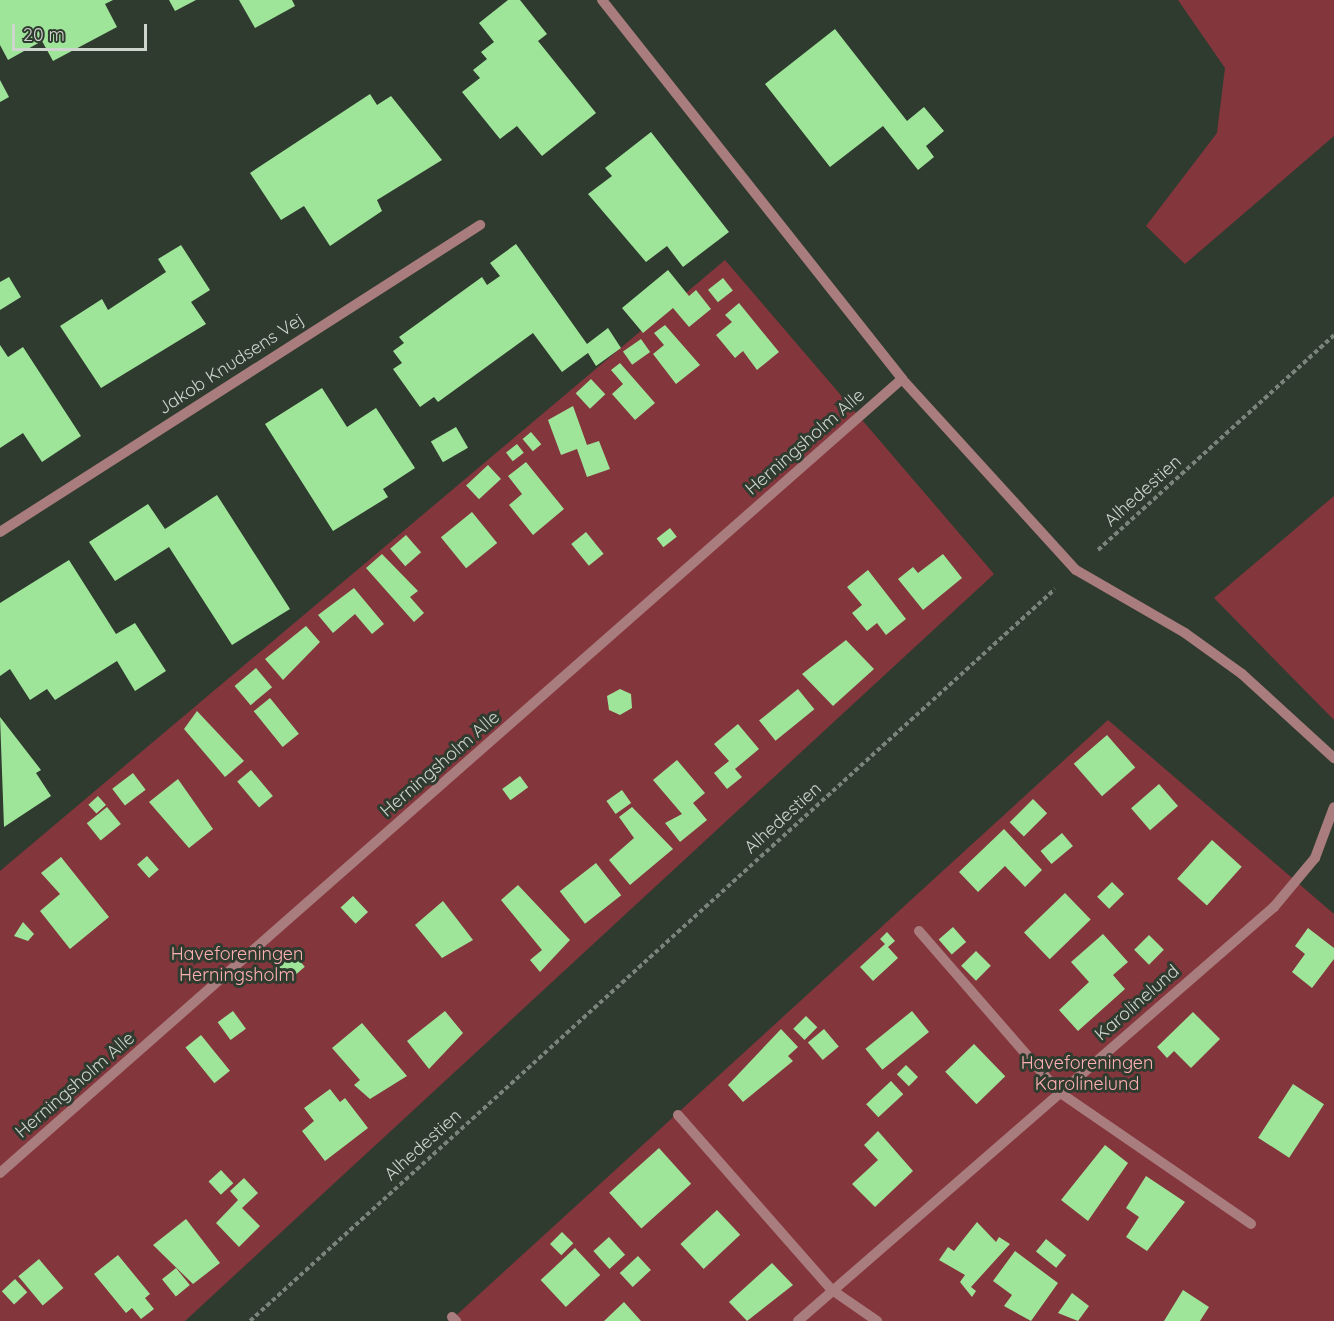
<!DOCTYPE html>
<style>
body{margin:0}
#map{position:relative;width:1334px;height:1321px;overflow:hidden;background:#303b2f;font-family:Quicksand,sans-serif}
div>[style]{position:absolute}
.green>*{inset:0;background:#84363d}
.building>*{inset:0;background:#9ee59a;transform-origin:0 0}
.path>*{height:4px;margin-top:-2px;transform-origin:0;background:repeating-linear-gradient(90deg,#7b847a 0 4.5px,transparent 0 7.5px)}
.minor>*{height:10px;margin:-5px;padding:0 5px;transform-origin:5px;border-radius:5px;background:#a97c7d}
span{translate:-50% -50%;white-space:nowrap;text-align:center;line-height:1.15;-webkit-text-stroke:6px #303b2f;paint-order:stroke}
.street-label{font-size:18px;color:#ced5cd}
.park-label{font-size:18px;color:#ffb0b2}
.scale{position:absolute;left:12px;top:24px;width:135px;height:27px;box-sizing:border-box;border:3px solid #ced5cd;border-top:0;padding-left:8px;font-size:18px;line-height:21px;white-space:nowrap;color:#ced5cd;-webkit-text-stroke:4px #303b2f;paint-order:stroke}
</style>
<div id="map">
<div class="green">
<i style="clip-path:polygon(1178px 0,1334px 0,1334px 136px,1185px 264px,1146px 226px,1217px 133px,1225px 68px)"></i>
<i style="clip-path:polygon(725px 260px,994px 574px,185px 1321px,0 1321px,0 871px)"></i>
<i style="clip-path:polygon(1334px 496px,1334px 720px,1214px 598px)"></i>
<i style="clip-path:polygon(1108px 720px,1334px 914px,1334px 1321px,450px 1321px)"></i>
</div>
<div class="building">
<i style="clip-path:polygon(0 0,113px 0,105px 4px,117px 27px,53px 61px,42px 41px,8px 60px,0 45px)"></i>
<i style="clip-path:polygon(169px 0,196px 0,175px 11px)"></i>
<i style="clip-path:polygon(239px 0,292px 0,295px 6px,255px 28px)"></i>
<i style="clip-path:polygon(508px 0,520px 0,547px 34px,538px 41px,596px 113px,542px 156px,517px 126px,500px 139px,462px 92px,480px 78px,473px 70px,487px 59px,481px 52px,494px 42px,479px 23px)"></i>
<i style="clip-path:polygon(835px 29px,907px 121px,924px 107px,944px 131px,926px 146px,934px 157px,918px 170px,883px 126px,830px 167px,765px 84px)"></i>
<i style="clip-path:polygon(0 80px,9px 97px,0 102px)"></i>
<i style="clip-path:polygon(370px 94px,377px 105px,391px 96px,442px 160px,377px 200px,382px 211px,330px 246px,304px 206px,281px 220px,250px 173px)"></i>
<i style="clip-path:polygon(651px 132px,729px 232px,683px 267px,667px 246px,646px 262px,588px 194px,612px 176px,605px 168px)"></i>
<i style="clip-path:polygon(516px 244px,587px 344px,608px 328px,621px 348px,596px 366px,588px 353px,562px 372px,533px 333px,438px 402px,434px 397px,420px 407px,393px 369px,402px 363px,393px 351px,404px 343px,399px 337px,482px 277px,487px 285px,500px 276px,490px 263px)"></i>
<i style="clip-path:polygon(181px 245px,210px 290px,191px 302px,206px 324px,101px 388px,60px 326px,102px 299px,108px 310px,166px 272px,158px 259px)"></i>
<i style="clip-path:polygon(668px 270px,689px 296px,696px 290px,711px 309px,689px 327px,673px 308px,643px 333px,622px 308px)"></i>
<i style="clip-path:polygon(9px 277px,21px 297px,0 310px,0 282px)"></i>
<i style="left:723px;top:278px;width:16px;height:19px;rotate:52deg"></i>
<i style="clip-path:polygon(739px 303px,779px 352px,757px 370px,743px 351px,735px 358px,716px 335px,732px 322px,725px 315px)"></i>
<i style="clip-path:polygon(665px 325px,700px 365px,676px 384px,653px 354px,664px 345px,654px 333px)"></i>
<i style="left:641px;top:339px;width:16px;height:22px;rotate:55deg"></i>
<i style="clip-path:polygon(0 345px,8px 357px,23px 347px,81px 436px,42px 462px,23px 433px,0 448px)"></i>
<i style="clip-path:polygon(620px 363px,655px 403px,635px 420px,612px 394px,623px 384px,611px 370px)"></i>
<i style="left:591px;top:379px;width:21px;height:21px;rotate:47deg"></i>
<i style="clip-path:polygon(322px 388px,347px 427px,376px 408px,415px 468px,383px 489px,388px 497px,333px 531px,265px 424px)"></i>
<i style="clip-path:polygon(573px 406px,587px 445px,599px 441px,610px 469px,587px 477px,577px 449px,561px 455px,548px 420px)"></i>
<i style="left:456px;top:427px;width:24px;height:29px;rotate:60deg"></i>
<i style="left:531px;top:432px;width:16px;height:11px;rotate:50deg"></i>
<i style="left:517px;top:444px;width:11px;height:14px;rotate:52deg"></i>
<i style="clip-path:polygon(526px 462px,564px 509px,533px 535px,509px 505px,522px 494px,508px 476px)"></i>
<i style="left:488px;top:465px;width:19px;height:30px;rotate:47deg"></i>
<i style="clip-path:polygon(217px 495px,290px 609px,232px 645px,169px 547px,115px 581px,89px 542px,148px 504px,165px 529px)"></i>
<i style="left:472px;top:512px;width:40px;height:40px;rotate:51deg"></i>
<i style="left:670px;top:528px;width:11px;height:17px;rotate:52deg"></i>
<i style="left:586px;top:532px;width:28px;height:19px;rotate:51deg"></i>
<i style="left:406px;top:535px;width:23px;height:21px;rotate:49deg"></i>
<i style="clip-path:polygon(382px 554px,418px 591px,410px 597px,424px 613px,414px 622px,366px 568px)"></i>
<i style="clip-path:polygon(943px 554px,962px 578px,923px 610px,898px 579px,913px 567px,918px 573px)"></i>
<i style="clip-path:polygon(69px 560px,116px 634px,135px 623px,166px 671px,135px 691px,117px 661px,55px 700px,47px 689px,30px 700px,10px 669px,0 676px,0 603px)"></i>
<i style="clip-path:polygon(868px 570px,906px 619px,886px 635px,877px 623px,867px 631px,852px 613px,862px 605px,847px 587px)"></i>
<i style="clip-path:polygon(354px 588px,384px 624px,372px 634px,355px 614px,333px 633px,318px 615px)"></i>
<i style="clip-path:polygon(306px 626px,320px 642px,283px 680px,265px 659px)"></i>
<i style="clip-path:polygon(846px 640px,874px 669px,833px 706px,802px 674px)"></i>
<i style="left:256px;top:668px;width:25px;height:28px;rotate:50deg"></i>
<i style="clip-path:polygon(620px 689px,631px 694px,632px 708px,620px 715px,609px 710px,607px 696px)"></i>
<i style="left:798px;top:689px;width:26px;height:50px;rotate:51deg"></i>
<i style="left:270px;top:698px;width:46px;height:21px;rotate:51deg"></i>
<i style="clip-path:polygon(197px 711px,244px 761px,225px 777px,184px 729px)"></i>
<i style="clip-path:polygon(0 717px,41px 770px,36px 773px,51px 796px,4px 827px)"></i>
<i style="clip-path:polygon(738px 724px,759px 749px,735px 769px,742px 777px,727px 789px,714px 773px,729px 761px,714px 744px)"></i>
<i style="left:1107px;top:735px;width:43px;height:44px;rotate:49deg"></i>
<i style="clip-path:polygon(677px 760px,705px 793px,693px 803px,707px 820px,680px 842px,665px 823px,682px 814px,653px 780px)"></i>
<i style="left:251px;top:770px;width:34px;height:18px;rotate:50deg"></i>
<i style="left:133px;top:773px;width:21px;height:26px;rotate:53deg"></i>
<i style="left:520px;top:776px;width:14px;height:22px;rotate:54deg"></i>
<i style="clip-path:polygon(178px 779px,213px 829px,189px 848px,149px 802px)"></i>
<i style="left:1159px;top:784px;width:29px;height:37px;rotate:49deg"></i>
<i style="left:622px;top:790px;width:16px;height:19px;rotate:55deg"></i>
<i style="left:98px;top:796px;width:12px;height:13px;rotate:48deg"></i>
<i style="left:1033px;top:799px;width:20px;height:33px;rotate:45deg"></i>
<i style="left:107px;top:807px;width:22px;height:26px;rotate:51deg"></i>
<i style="clip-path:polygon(632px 807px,673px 849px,630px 885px,609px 860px,634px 838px,619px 817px)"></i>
<i style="clip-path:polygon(1004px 829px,1042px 870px,1025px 887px,1005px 866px,978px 892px,959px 872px)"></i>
<i style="left:1062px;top:833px;width:17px;height:28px;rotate:50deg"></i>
<i style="left:1212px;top:840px;width:40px;height:52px;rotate:42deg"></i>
<i style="left:147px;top:856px;width:18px;height:13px;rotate:49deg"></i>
<i style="clip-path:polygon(61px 857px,109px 917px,70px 949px,40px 911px,60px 894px,41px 873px)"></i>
<i style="left:596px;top:863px;width:41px;height:46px;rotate:52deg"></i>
<i style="left:1112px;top:882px;width:17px;height:21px;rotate:45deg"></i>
<i style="clip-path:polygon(518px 885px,570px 940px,540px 972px,530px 960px,542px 950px,501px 900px)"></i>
<i style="left:1065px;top:893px;width:37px;height:57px;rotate:46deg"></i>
<i style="left:353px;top:896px;width:22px;height:17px;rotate:47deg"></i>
<i style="clip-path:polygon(443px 901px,473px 940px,442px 958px,415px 925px)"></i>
<i style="clip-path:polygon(23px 922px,34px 934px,28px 941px,14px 936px)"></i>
<i style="left:953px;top:927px;width:20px;height:19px;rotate:49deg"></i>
<i style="clip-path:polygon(1308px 928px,1334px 948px,1334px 959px,1312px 988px,1292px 972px,1305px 954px,1295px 946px)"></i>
<i style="clip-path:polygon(887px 932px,895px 941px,888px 947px,898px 958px,873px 981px,860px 967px,885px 944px,880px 939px)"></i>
<i style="clip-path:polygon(1103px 934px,1128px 962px,1113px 975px,1125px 989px,1078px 1031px,1059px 1010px,1089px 982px,1071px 962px)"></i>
<i style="left:1149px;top:935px;width:21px;height:21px;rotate:45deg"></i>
<i style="left:291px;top:951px;width:21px;height:20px;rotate:49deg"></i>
<i style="left:976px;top:951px;width:21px;height:21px;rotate:45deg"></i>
<i style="left:233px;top:1011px;width:22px;height:19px;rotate:54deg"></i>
<i style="clip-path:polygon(445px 1011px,463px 1033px,429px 1069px,407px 1041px)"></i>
<i style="left:912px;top:1011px;width:27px;height:60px;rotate:51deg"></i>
<i style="clip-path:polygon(1193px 1012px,1220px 1039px,1191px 1068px,1174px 1051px,1167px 1058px,1157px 1047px)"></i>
<i style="left:806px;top:1016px;width:16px;height:18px;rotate:45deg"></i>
<i style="clip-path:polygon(362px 1023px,407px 1076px,370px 1099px,354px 1085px,360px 1080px,332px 1048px)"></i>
<i style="clip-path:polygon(781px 1029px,798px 1047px,788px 1056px,793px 1061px,743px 1102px,728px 1085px)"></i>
<i style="left:824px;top:1029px;width:23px;height:21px;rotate:50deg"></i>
<i style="left:201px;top:1035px;width:46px;height:20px;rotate:51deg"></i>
<i style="left:974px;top:1044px;width:45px;height:40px;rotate:46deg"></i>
<i style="left:906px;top:1065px;width:17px;height:13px;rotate:45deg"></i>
<i style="left:891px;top:1081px;width:18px;height:34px;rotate:47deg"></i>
<i style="left:1293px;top:1084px;width:37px;height:64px;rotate:33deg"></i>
<i style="clip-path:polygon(330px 1089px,340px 1102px,345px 1098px,368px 1128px,325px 1161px,302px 1131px,314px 1121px,304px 1108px)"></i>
<i style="clip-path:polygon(878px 1131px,913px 1171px,875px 1207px,852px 1184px,878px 1160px,864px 1145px)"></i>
<i style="clip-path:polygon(1105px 1145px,1128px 1163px,1088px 1221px,1061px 1200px)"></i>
<i style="left:659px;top:1148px;width:48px;height:67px;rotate:48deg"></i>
<i style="left:221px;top:1170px;width:18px;height:17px;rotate:47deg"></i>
<i style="clip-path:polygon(1146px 1176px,1185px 1202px,1147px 1251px,1126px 1237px,1139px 1217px,1126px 1208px)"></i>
<i style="clip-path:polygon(244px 1178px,258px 1193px,242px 1208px,260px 1226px,239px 1247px,216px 1223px,238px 1200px,230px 1191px)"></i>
<i style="left:717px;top:1210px;width:34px;height:50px;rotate:47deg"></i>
<i style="clip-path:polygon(186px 1219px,220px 1263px,193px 1284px,153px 1245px)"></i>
<i style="clip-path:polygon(977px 1222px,996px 1242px,999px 1237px,1010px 1244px,971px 1287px,976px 1291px,972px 1297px,960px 1282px,965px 1275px,939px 1260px,948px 1247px,954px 1251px)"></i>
<i style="left:562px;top:1232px;width:16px;height:17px;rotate:45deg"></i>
<i style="left:609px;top:1237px;width:24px;height:21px;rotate:48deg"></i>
<i style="left:1046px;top:1239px;width:26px;height:16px;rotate:39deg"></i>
<i style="left:575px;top:1248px;width:37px;height:47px;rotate:47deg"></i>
<i style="clip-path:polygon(1015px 1251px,1058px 1283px,1031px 1321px,1004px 1306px,1012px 1295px,993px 1281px)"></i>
<i style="clip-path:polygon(118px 1255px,150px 1294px,145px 1298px,154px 1309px,141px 1319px,132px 1308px,126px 1313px,94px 1274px)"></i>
<i style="left:638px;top:1256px;width:19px;height:25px;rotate:47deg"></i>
<i style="left:39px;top:1259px;width:38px;height:27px;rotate:50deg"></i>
<i style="clip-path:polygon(772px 1263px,793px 1285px,747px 1321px,729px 1302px)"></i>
<i style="left:176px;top:1268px;width:22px;height:18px;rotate:51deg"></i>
<i style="left:15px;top:1279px;width:18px;height:18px;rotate:47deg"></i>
<i style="clip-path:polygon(1183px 1290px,1209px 1307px,1200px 1321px,1164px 1321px)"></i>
<i style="clip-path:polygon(1072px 1293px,1089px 1306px,1078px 1321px,1058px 1313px)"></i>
<i style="clip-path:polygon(624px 1302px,641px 1321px,604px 1321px)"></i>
</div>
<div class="path">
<i style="left:1098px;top:550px;width:319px;rotate:-42.3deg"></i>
<i style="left:250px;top:1321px;width:1088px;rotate:-42.28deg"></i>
</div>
<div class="minor">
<i style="left:602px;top:0;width:483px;rotate:51.6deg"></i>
<i style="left:902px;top:379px;width:258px;rotate:47.7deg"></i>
<i style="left:1076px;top:570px;width:126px;rotate:30deg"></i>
<i style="left:1185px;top:633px;width:70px;rotate:35.7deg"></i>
<i style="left:1242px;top:674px;width:125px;rotate:42.4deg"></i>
<i style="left:0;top:532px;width:570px;rotate:-32.6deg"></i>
<i style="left:919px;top:931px;width:213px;rotate:49deg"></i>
<i style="left:1059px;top:1092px;width:233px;rotate:34.5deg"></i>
<i style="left:678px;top:1115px;width:233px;rotate:48.7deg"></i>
<i style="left:832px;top:1290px;width:55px;rotate:34.6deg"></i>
<i style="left:0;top:1173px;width:1202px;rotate:-41.36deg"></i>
<i style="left:452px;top:1317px;width:6px;rotate:45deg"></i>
<i style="left:798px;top:1321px;width:631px;rotate:-41.02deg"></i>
<i style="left:1274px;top:907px;width:64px;rotate:-50.1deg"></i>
<i style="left:1315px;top:858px;width:54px;rotate:-69.6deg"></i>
</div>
<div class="street-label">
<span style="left:231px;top:364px;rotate:-33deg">Jakob Knudsens Vej</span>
<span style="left:805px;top:442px;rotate:-41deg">Herningsholm Alle</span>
<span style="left:1143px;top:491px;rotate:-42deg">Alhedestien</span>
<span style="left:440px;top:764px;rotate:-41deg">Herningsholm Alle</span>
<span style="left:783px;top:818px;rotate:-42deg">Alhedestien</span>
<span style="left:1137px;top:1003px;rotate:-41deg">Karolinelund</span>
<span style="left:75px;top:1085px;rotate:-41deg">Herningsholm Alle</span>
<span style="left:423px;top:1145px;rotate:-42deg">Alhedestien</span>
</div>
<div class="park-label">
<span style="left:237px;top:965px">Haveforeningen<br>Herningsholm</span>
<span style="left:1087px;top:1074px">Haveforeningen<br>Karolinelund</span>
</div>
<div class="scale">20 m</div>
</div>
